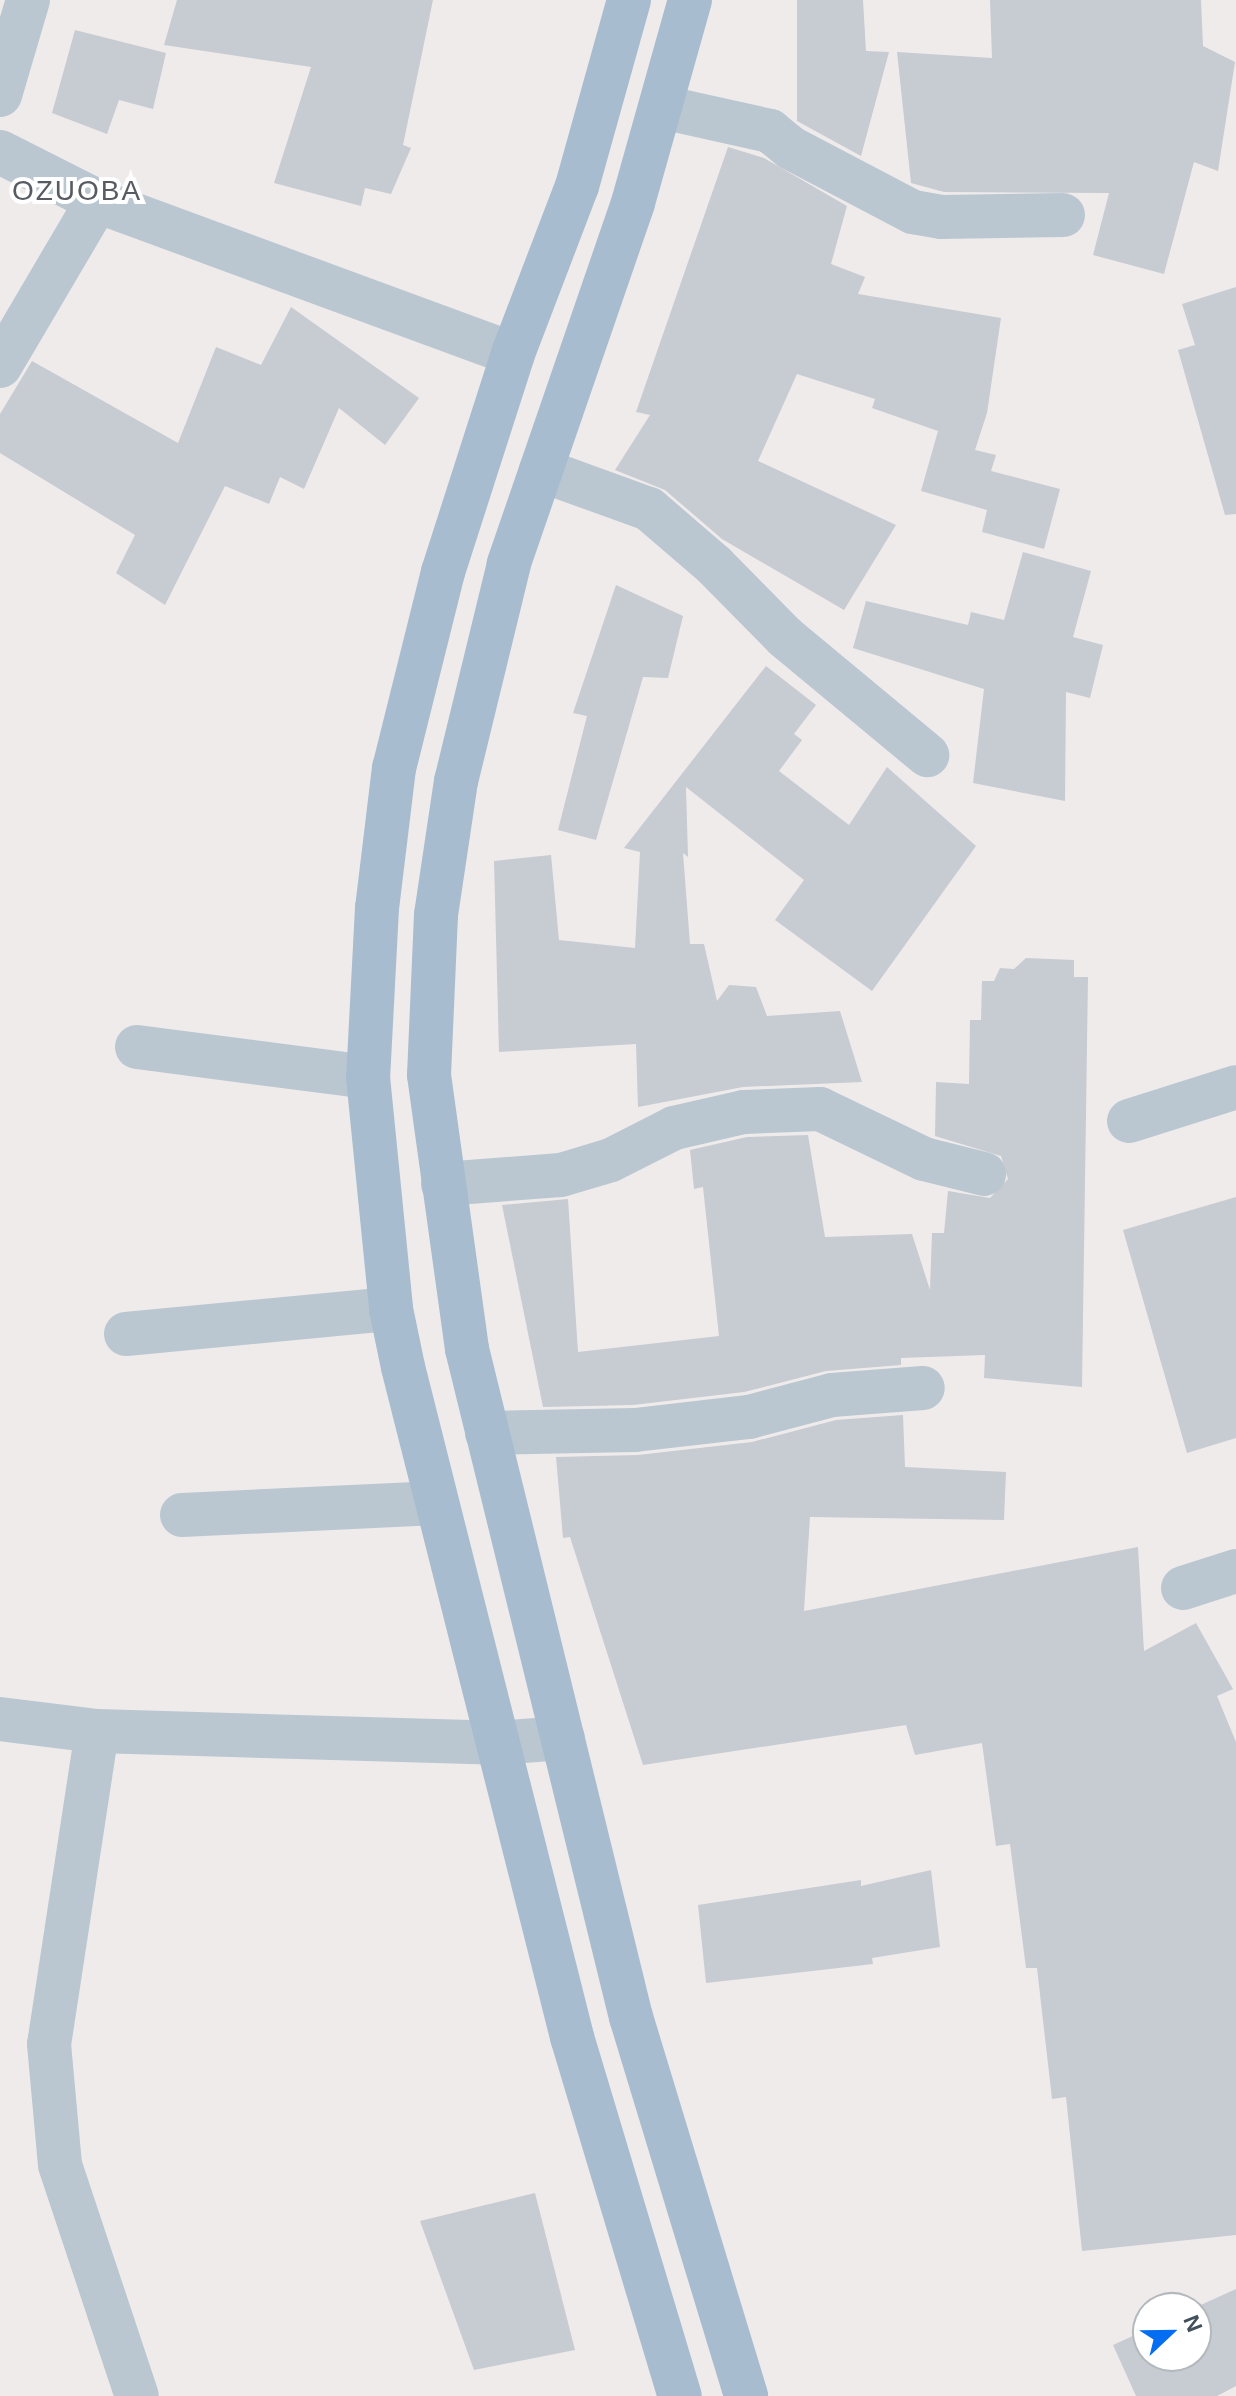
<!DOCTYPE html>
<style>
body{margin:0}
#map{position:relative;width:1236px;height:2396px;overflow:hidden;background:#efebeb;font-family:Arial,sans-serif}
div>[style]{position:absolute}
.building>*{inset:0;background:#c7cbd2}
.minor>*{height:44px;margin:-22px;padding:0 22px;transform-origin:22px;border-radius:22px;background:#bac7d1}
.major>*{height:44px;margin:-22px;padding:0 22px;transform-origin:22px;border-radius:22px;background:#a8bccf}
span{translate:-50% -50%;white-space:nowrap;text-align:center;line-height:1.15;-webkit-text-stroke:8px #fff;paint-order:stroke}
.quarter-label{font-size:28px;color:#585c62;letter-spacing:2px}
.north{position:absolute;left:1132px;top:2292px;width:80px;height:80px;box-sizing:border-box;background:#fff;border:2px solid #b3b9bd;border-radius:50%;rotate:68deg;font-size:22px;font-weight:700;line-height:32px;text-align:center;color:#42505b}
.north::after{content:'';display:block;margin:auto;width:28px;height:36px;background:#046df1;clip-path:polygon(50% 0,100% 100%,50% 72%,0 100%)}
</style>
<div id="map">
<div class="building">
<i style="clip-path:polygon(177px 0,433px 0,403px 145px,411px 148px,391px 194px,365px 188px,361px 206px,274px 183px,311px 67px,164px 45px)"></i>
<i style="clip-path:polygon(797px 0,863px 0,866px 51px,889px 52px,861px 156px,797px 121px)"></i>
<i style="clip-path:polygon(990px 0,1201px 0,1203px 46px,1235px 62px,1218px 171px,1194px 162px,1164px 274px,1093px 255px,1109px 193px,944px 192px,911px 183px,897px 52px,992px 58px)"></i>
<i style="clip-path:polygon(75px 30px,166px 53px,153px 109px,119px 100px,107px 134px,52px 113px)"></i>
<i style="clip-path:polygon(728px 147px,764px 158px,847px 206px,831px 264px,865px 277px,858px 294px,1001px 318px,987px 413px,975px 450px,996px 455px,991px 471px,1060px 489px,1044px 549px,982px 532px,987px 510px,921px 491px,938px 431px,872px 408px,875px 399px,797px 374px,758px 461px,896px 525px,844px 610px,722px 539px,665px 490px,615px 470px,650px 415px,636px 412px)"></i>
<i style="clip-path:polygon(1236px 287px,1236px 514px,1225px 515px,1178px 350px,1195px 345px,1182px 304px)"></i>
<i style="clip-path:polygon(291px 307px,419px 398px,385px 445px,339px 408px,304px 489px,280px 477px,269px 504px,225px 486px,165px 605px,116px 573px,135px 535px,0 453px,0 414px,32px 361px,178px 443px,216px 347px,261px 365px)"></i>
<i style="clip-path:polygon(1023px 552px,1091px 571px,1073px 637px,1103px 645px,1090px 698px,1066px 692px,1065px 801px,973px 783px,984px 689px,853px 648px,866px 601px,968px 625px,971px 612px,1004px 620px)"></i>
<i style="clip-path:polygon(616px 585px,683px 616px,668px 678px,643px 677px,596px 840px,558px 830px,587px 716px,573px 713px)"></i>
<i style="clip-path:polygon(766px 666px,816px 705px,794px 734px,802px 740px,779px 771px,849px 825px,887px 767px,976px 846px,872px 991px,775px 920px,804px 880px,686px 787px,688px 857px,683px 853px,690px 944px,704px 944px,717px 1001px,729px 985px,756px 987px,767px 1016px,840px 1011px,862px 1082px,743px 1087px,638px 1107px,636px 1044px,499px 1052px,494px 861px,551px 855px,559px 940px,635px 948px,640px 852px,624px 848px)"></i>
<i style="clip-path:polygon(1026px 958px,1074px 960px,1074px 977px,1088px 977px,1082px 1387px,984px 1378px,985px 1355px,901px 1358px,901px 1365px,826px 1371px,744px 1392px,633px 1405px,543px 1407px,502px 1205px,568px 1199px,578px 1352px,719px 1336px,703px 1187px,694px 1189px,690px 1150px,747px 1137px,808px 1135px,825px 1237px,912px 1234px,930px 1290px,932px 1233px,944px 1233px,948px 1191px,990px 1198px,1008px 1179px,1001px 1156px,935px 1136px,936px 1082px,969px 1084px,970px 1020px,981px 1020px,982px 981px,994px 981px,1000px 968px,1014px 969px)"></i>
<i style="clip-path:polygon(1236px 1197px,1236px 1438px,1187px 1453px,1123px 1230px)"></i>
<i style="clip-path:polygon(903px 1415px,905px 1467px,1006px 1472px,1004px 1520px,810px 1517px,804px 1611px,1138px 1547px,1144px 1651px,1196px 1623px,1233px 1689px,1217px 1696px,1236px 1742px,1236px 2235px,1082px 2251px,1066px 2097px,1052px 2099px,1037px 1968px,1026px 1968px,1010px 1844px,996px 1846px,982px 1743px,915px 1755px,906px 1725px,643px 1765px,570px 1537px,563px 1538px,556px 1457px,638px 1455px,752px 1442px,836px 1420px)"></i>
<i style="clip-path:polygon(931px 1870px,940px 1947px,872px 1958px,873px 1964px,706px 1983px,698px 1905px,861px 1880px,861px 1886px)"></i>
<i style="clip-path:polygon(535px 2193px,575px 2350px,474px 2370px,420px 2221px)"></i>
<i style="clip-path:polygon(1236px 2289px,1236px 2386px,1217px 2396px,1136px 2396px,1113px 2345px,1148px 2329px,1148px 2356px,1196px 2356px,1194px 2308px)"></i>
</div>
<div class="minor">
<i style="left:0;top:95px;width:99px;rotate:-73.6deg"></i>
<i style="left:662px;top:107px;width:111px;rotate:12.5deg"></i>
<i style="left:770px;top:131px;width:27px;rotate:39deg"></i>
<i style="left:791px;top:148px;width:138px;rotate:27.7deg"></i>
<i style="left:913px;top:212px;width:29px;rotate:10deg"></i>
<i style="left:942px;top:217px;width:121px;rotate:-0.9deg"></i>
<i style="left:0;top:152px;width:109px;rotate:26.8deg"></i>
<i style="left:97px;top:201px;width:443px;rotate:20.2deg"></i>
<i style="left:0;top:366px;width:191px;rotate:-59.5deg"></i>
<i style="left:541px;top:470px;width:115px;rotate:19.9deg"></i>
<i style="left:649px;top:509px;width:86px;rotate:40.7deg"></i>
<i style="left:714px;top:565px;width:101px;rotate:45.4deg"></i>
<i style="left:785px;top:637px;width:185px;rotate:39.7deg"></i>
<i style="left:137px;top:1047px;width:233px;rotate:7.4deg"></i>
<i style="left:1129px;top:1121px;width:112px;rotate:-17.6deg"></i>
<i style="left:443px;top:1184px;width:118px;rotate:-4.4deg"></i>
<i style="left:561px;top:1175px;width:52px;rotate:-16.7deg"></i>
<i style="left:611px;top:1160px;width:71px;rotate:-26.9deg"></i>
<i style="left:674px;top:1128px;width:72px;rotate:-12.9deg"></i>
<i style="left:744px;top:1112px;width:76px;rotate:-2.3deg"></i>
<i style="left:820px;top:1109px;width:115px;rotate:25.7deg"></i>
<i style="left:924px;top:1159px;width:62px;rotate:14deg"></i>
<i style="left:126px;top:1334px;width:266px;rotate:-5.4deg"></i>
<i style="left:487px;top:1433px;width:148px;rotate:-1.2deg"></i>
<i style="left:635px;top:1430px;width:115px;rotate:-6.5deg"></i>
<i style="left:749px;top:1417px;width:86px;rotate:-14.8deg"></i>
<i style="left:832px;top:1395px;width:91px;rotate:-4.4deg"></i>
<i style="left:182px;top:1515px;width:255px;rotate:-2.7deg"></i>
<i style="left:1183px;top:1588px;width:56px;rotate:-17.8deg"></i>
<i style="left:0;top:1719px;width:98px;rotate:7.1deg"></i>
<i style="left:97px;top:1731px;width:399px;rotate:1.7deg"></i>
<i style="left:496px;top:1743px;width:67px;rotate:-4.3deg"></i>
<i style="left:97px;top:1731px;width:317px;rotate:98.7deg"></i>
<i style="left:49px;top:2044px;width:121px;rotate:84.8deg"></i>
<i style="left:60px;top:2165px;width:243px;rotate:71.6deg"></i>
</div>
<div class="major">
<i style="left:629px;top:0;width:193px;rotate:105.6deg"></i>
<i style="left:577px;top:186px;width:180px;rotate:110.9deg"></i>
<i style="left:513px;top:354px;width:229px;rotate:107.8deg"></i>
<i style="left:443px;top:572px;width:202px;rotate:104deg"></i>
<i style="left:394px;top:768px;width:141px;rotate:96.9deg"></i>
<i style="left:377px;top:908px;width:169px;rotate:93deg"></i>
<i style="left:368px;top:1077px;width:233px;rotate:84.3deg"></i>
<i style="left:391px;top:1309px;width:59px;rotate:78.3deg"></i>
<i style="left:403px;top:1367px;width:691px;rotate:75.84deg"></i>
<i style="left:572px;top:2037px;width:375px;rotate:73.3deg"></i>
<i style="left:690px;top:0;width:211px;rotate:105.7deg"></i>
<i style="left:633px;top:203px;width:382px;rotate:109deg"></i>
<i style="left:509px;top:564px;width:223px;rotate:103.7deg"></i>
<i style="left:456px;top:781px;width:135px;rotate:98.5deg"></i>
<i style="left:436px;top:915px;width:160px;rotate:92.5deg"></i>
<i style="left:429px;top:1075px;width:277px;rotate:82.1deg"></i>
<i style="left:467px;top:1349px;width:688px;rotate:76.21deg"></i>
<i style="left:631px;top:2017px;width:396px;rotate:73.1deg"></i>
</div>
<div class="quarter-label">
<span style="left:77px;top:191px">OZUOBA</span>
</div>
<div class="north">N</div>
</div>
